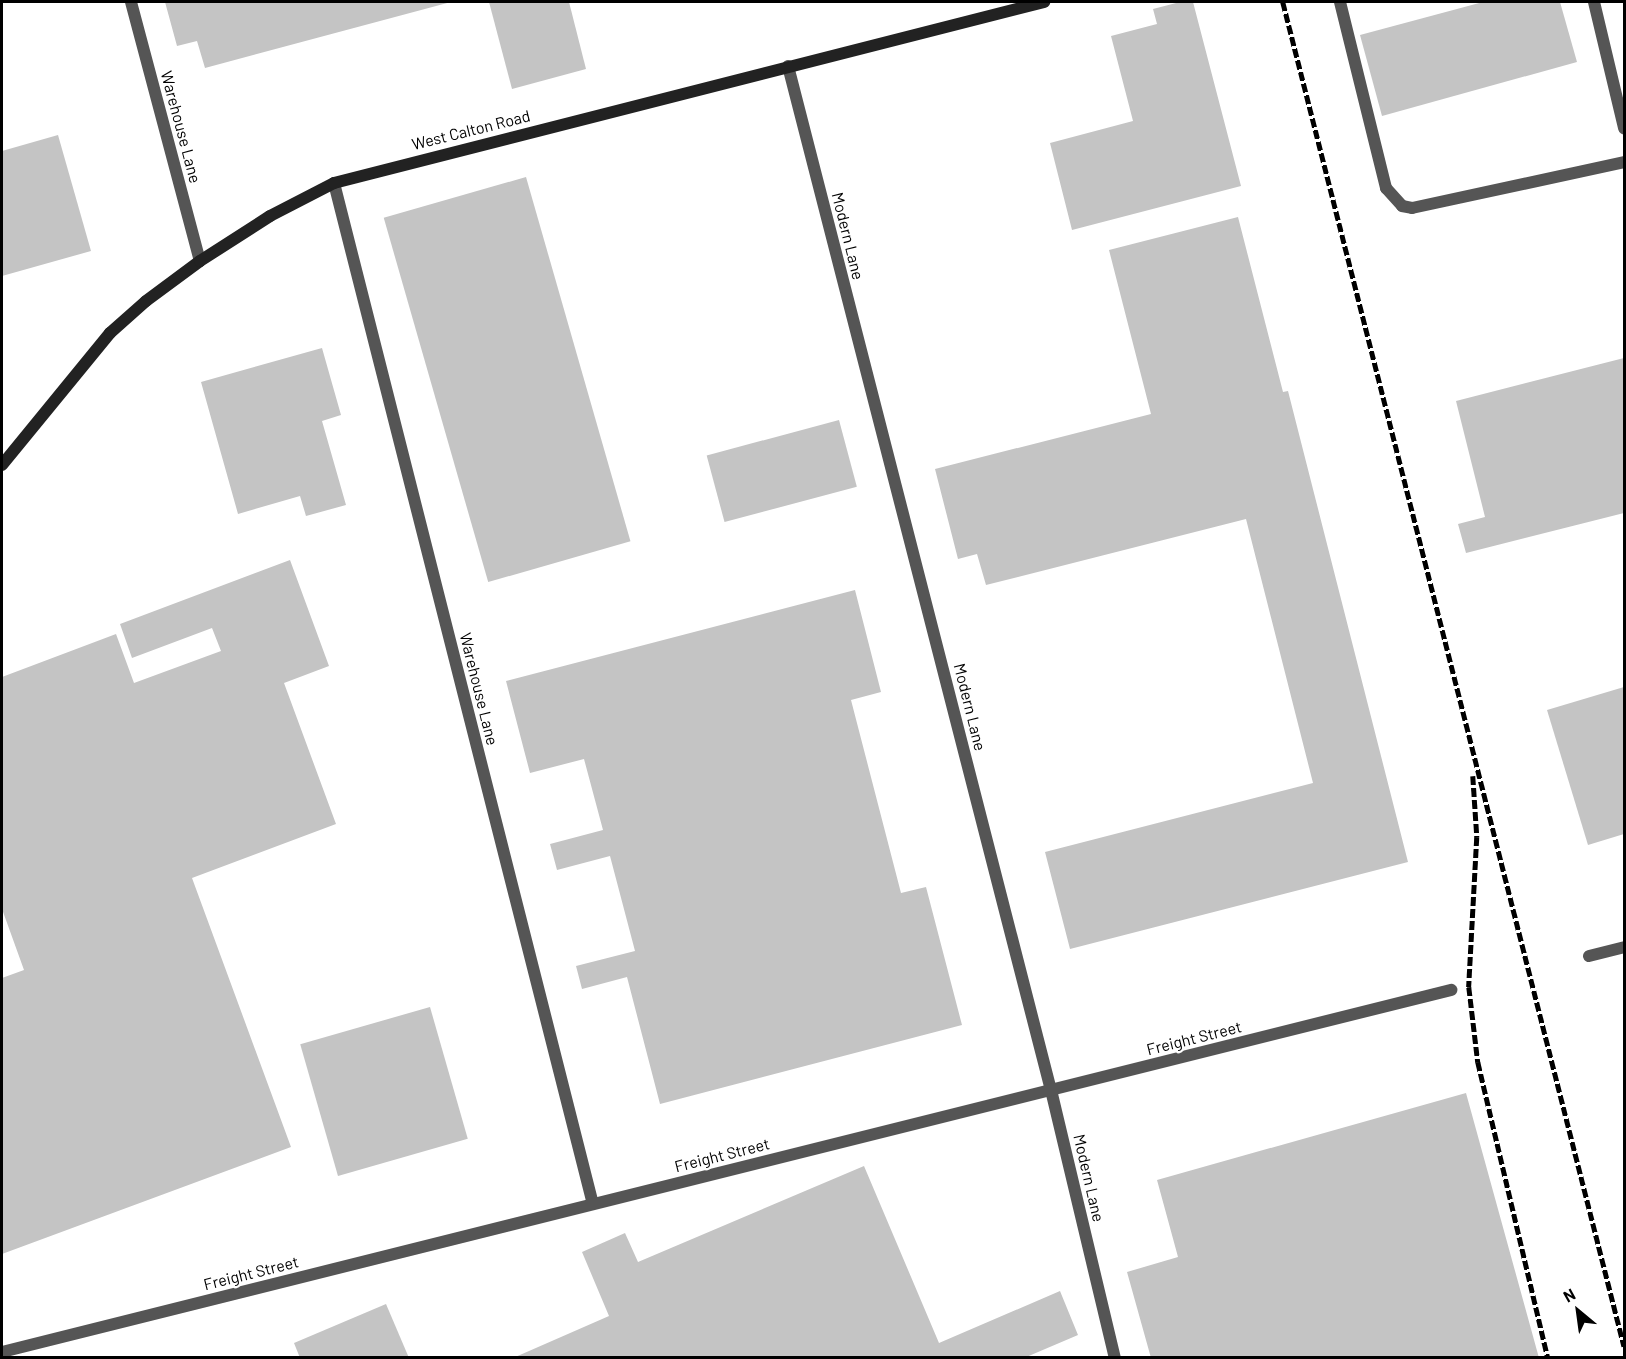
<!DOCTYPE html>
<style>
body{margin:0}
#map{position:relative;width:1626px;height:1359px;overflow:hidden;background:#fff;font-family:Barlow,sans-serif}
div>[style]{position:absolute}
.building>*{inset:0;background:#c4c4c4;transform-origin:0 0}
.lane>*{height:12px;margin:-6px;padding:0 6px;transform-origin:6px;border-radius:6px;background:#555}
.street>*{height:12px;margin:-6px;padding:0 6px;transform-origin:6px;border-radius:6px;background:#555}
.secondary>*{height:12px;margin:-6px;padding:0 6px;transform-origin:6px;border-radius:6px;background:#222}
.rail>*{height:4.5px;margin-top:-2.25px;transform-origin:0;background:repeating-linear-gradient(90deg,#000 0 9px,transparent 0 12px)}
span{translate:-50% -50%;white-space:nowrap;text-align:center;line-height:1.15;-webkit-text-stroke:4.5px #fff;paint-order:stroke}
.street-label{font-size:16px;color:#000}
.frame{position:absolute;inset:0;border:3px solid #000;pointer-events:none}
.north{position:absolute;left:1548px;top:1281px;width:60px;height:60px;-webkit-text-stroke:4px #fff;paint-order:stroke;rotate:331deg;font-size:16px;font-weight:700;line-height:24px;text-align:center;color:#000}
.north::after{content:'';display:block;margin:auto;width:21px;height:27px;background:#000;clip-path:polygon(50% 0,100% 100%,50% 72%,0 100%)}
</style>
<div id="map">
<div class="building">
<i style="clip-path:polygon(165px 2px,451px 2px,205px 68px,197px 41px,177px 46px)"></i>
<i style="clip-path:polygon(489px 2px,569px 2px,586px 69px,512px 89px)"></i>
<i style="clip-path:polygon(1180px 2px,1193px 2px,1241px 186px,1072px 230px,1050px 143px,1133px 121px,1111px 36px,1157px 24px,1153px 9px)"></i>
<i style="clip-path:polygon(1483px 2px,1560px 2px,1577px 62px,1382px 116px,1360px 35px)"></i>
<i style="clip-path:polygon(58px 135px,91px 251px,2px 276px,2px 151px)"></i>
<i style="left:526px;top:177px;width:379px;height:148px;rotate:74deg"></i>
<i style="clip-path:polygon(1238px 217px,1283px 392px,1288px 391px,1408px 862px,1070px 949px,1045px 852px,1313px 783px,1246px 519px,986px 585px,977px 554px,958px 559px,935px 469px,1151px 414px,1109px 250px)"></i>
<i style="clip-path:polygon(322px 348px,341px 415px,322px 421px,346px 505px,306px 516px,300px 496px,238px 514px,201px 382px)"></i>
<i style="clip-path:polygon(1624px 358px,1624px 513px,1466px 553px,1458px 524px,1485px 517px,1456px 401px)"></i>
<i style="left:839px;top:420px;width:69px;height:137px;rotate:75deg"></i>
<i style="clip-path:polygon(290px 560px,329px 666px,284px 683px,336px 824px,192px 878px,291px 1147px,2px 1254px,2px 978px,24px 970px,2px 909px,2px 677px,116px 634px,134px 683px,221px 651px,212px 628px,132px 658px,120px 624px)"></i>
<i style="clip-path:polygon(855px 590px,881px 692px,851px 700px,901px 893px,926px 887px,962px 1025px,660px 1104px,627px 977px,582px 989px,576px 966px,635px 951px,610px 856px,557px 870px,550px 844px,603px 830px,584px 759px,530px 773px,506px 681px)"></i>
<i style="clip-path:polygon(1624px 687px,1624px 834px,1588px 845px,1547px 710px)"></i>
<i style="left:430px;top:1007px;width:137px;height:135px;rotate:74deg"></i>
<i style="clip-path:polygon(1466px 1093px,1539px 1358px,1151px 1358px,1127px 1272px,1178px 1257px,1157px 1180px)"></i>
<i style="clip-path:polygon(864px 1166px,939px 1343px,1060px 1291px,1078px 1335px,1024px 1358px,513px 1358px,609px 1316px,582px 1252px,625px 1233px,638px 1262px)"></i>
<i style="clip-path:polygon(386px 1304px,409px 1358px,300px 1358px,294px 1343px)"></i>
</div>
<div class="lane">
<i style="left:1340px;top:2px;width:192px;rotate:76.1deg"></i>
<i style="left:1386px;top:188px;width:24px;rotate:48deg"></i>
<i style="left:1402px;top:206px;width:10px;rotate:11deg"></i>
<i style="left:1412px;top:208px;width:217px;rotate:-12.2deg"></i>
<i style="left:1594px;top:2px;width:130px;rotate:76.6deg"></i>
</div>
<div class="street">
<i style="left:131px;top:2px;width:268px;rotate:75.1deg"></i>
<i style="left:788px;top:66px;width:1057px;rotate:75.6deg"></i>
<i style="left:1051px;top:1090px;width:276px;rotate:76.6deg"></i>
<i style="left:334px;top:183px;width:1053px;rotate:75.77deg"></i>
<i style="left:1589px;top:956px;width:36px;rotate:-14deg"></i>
<i style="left:2px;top:1352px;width:1494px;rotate:-14.03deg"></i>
</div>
<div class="secondary">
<i style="left:2px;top:465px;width:171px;rotate:-50.7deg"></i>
<i style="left:110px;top:333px;width:48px;rotate:-41.6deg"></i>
<i style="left:146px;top:301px;width:67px;rotate:-36.5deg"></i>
<i style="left:200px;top:261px;width:83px;rotate:-32.7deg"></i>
<i style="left:270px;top:216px;width:72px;rotate:-27.3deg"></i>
<i style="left:334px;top:183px;width:733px;rotate:-14.3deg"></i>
</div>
<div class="rail">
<i style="left:1283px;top:2px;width:1387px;rotate:75.76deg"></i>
<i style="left:1473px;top:776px;width:61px;rotate:86.2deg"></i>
<i style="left:1477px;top:837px;width:150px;rotate:93.1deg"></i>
<i style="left:1469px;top:987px;width:76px;rotate:83.2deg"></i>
<i style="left:1478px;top:1062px;width:304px;rotate:76.7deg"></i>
</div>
<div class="street-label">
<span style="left:181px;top:127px;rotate:75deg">Warehouse Lane</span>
<span style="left:471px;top:130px;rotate:-14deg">West Calton Road</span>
<span style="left:848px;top:236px;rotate:76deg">Modern Lane</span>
<span style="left:479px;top:689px;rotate:76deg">Warehouse Lane</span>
<span style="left:970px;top:707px;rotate:76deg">Modern Lane</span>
<span style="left:1194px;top:1038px;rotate:-14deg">Freight Street</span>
<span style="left:722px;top:1155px;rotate:-14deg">Freight Street</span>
<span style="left:1089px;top:1178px;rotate:77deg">Modern Lane</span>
<span style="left:251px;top:1273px;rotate:-14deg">Freight Street</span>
</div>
<div class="frame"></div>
<div class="north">N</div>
</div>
